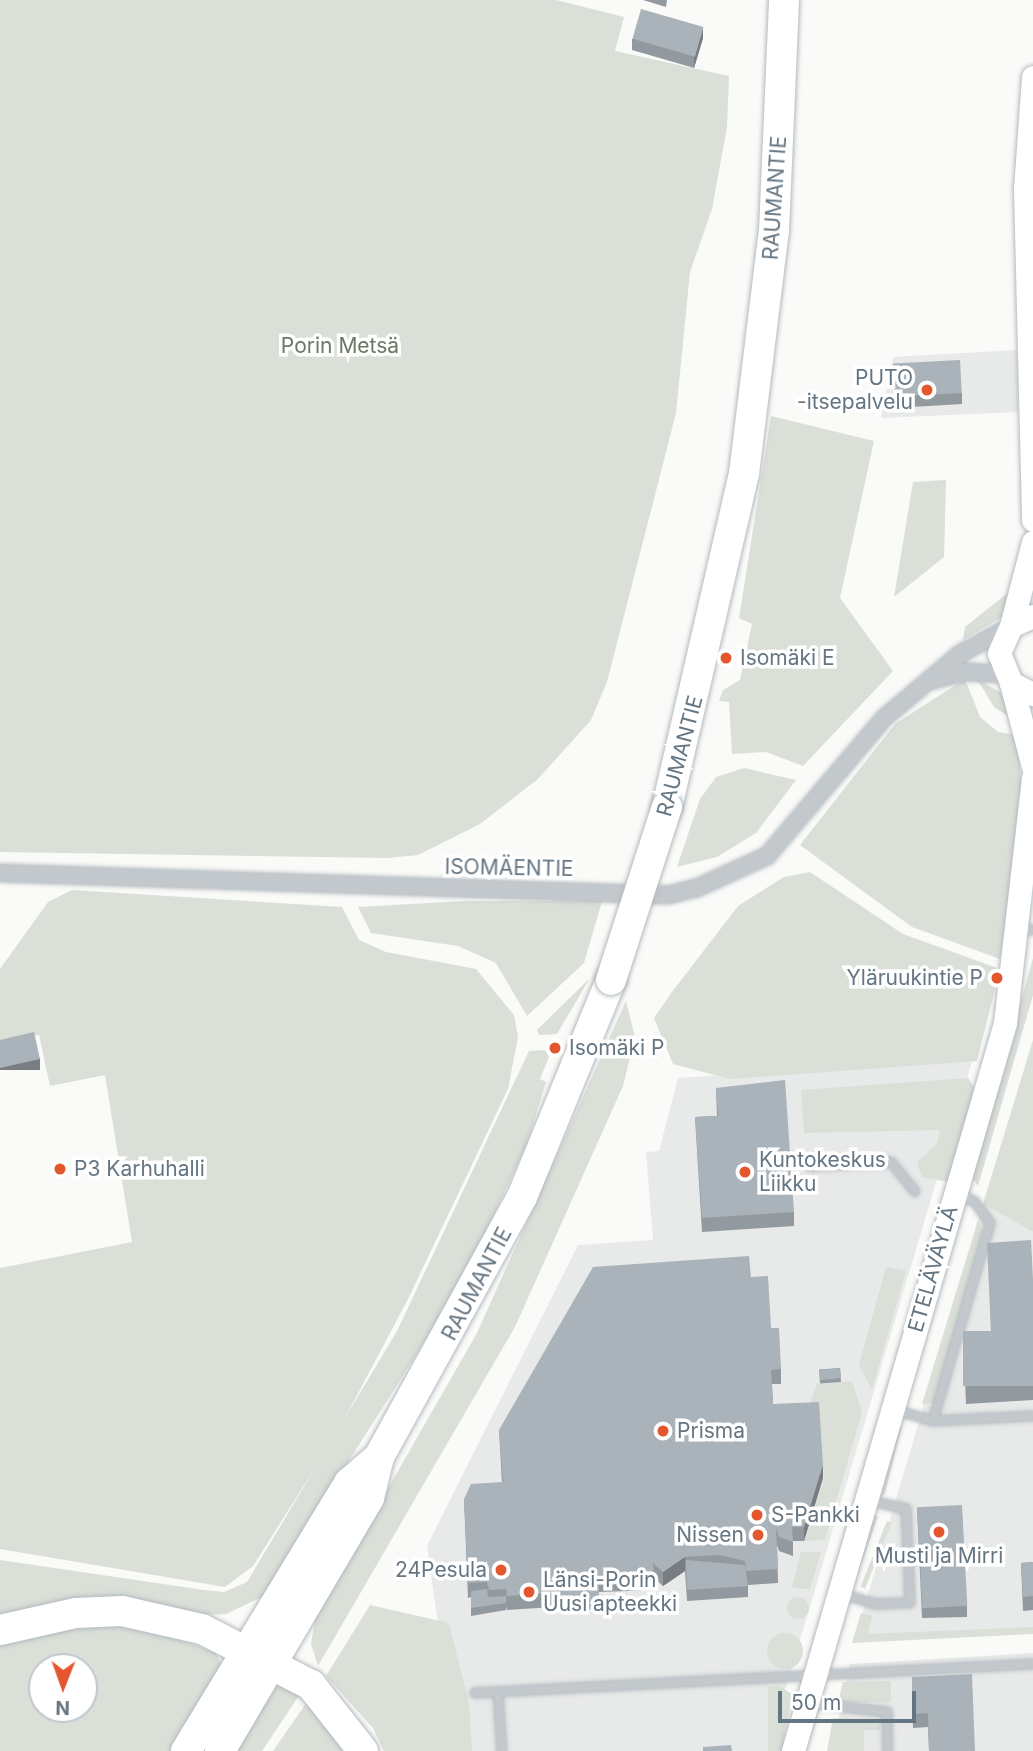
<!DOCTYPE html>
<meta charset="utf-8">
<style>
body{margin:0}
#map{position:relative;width:1033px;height:1751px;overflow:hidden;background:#fafaf8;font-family:Inter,sans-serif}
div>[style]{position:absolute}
.built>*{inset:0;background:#e8e9e9}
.green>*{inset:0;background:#dadfd7;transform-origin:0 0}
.round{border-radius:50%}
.roads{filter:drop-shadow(0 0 2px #b3babf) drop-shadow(0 0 2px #b3babf)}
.lane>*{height:8px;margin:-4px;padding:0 4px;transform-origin:4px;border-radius:4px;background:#c3c8cc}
.street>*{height:16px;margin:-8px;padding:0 8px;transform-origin:8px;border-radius:8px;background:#c3c8cc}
.secondary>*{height:23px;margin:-11.5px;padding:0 11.5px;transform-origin:11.5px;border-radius:11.5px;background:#fff}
.highway>*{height:30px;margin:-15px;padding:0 15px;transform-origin:15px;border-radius:15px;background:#fff}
.bridges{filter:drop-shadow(0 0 2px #b4b9bd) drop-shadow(0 0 2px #b4b9bd)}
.highway-bridge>*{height:30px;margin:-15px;padding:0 15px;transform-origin:15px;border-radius:15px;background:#fff}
.wall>*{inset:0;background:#929a9f;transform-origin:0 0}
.shaded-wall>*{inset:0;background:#777d82;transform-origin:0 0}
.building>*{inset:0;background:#aab3b9;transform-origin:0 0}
.dots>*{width:19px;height:19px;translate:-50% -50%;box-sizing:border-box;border:4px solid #fff;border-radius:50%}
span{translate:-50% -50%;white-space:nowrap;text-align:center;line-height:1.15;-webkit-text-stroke:7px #fff;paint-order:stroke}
.street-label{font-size:21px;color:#657683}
.park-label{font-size:21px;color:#687a64}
.poi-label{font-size:21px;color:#657683}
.right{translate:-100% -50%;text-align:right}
.left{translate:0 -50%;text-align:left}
.north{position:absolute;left:28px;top:1653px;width:70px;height:70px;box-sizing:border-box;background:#fff;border:2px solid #c1c8cd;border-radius:50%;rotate:181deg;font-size:19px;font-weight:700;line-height:28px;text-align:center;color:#657683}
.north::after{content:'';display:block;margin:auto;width:24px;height:32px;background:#e4572e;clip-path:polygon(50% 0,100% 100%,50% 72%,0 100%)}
.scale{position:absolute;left:778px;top:1691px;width:138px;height:32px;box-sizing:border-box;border:4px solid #657683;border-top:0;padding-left:9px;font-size:21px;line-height:24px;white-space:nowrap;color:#657683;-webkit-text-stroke:5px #fff;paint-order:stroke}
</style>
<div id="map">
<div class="built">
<i style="clip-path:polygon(1017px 350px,1018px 412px,881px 418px,893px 357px)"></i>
<i style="clip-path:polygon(973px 1058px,772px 1734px,773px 1751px,456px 1751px,427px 1546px,578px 1245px,653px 1240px,646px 1152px,659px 1151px,678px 1078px)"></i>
<i style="clip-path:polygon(983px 1204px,1033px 1232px,1033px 1630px,856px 1635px)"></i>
<i style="clip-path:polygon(1033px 1653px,1033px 1751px,832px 1751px,850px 1664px)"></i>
</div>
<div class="green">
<i style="clip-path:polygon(0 0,556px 0,624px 17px,615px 51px,729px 76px,727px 127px,712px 209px,690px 272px,676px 413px,607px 682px,591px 720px,538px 779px,480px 824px,418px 855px,388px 858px,0 852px)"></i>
<i style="clip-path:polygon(771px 416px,874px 441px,840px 598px,893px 671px,803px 766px,766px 752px,732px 754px,729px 702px,719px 701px,723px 690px,740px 680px,752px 624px,739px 618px)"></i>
<i style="clip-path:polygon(946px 480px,944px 557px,894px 597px,913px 482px)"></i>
<i style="clip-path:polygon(1010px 591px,1004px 616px,963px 640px,965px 627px)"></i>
<i style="clip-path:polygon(965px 679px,980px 717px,998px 732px,1018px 735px,1022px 801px,1000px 959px,912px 927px,800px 845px,895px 724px)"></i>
<i style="clip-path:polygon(977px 679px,1005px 695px,1014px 720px,994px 707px)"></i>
<i style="clip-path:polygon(744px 768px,796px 780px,756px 833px,717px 857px,677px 867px,700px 799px,716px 777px)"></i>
<i style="clip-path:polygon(810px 872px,903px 934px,1000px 969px,977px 1061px,730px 1079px,673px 1064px,654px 1018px,672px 992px,738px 906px,784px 877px)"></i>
<i style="clip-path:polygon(72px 890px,342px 907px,359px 940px,386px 952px,476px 969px,514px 1015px,518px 1037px,508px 1089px,409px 1297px,336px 1435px,253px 1566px,225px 1587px,0 1549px,0 1268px,132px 1242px,105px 1075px,50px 1086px,39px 1035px,0 1042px,0 969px,48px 902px)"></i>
<i style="clip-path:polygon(464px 901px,602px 901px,584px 963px,527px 1016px,496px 963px,458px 946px,371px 933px,358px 907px)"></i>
<i style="clip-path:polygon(1033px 958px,1033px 995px,978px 1186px,972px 1178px)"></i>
<i style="clip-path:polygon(590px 978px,557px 1034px,539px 1035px,537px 1030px)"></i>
<i style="clip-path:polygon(626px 1001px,635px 1037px,623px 1086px,515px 1327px,318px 1666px,311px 1644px,316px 1614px,477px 1333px)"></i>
<i style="clip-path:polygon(1033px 1040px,1033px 1232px,983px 1204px)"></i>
<i style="clip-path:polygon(545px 1050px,549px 1057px,540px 1079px,546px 1082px,527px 1144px,462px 1283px,262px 1597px,226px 1614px,201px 1615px,125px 1597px,56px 1602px,0 1617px,0 1560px,204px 1590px,224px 1592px,247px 1582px,397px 1331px,529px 1051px)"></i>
<i style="clip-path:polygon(968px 1078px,975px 1088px,949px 1182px,922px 1177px,917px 1162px,937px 1144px,940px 1130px,804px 1133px,801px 1090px)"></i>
<i style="clip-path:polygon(978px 1220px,982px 1234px,935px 1403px,922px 1404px)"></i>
<i style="clip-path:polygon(886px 1267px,906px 1271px,872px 1390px,859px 1365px)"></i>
<i style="clip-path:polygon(852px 1381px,862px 1412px,825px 1540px,805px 1541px,824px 1478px,820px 1416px,806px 1415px,817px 1384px)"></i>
<i style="clip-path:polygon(902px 1426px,885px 1494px,881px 1496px,897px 1429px)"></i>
<i style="clip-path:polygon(872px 1515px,878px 1517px,853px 1588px,850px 1587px)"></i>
<i style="left:887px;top:1521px;width:5px;height:71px;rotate:22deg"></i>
<i style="clip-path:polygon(801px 1552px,821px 1552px,810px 1589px,792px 1588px)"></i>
<i class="round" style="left:787px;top:1597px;width:22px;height:22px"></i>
<i style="clip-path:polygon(370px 1605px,449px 1623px,469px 1704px,472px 1751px,384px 1751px,373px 1728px,326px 1676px)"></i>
<i style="clip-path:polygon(861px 1613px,872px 1616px,868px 1634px,1033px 1627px,1033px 1634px,852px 1643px)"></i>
<i style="clip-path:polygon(evenodd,86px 1621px,140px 1626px,215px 1652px,222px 1665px,177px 1751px,0 1751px,0 1642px,86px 1621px,42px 1667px,84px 1667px,84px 1709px,42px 1709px,42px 1667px)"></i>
<i class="round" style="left:767px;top:1633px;width:36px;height:36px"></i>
<i style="clip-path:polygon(891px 1681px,891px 1702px,838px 1702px,843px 1682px)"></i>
<i style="clip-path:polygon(280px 1684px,300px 1694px,262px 1751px,232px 1751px,272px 1686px)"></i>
<i style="clip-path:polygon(779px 1686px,792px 1694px,782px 1751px,768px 1751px,768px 1687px)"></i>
<i style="clip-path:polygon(307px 1702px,346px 1751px,273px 1751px)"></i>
<i style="clip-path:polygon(833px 1718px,881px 1719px,880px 1730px,864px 1730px,864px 1751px,827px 1751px)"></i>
</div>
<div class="roads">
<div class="lane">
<i style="left:1019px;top:929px;width:14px;rotate:4deg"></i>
<i style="left:810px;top:1166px;width:81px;rotate:-2.8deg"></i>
<i style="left:891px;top:1162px;width:38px;rotate:51deg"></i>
<i style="left:895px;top:1410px;width:40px;rotate:16deg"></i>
<i style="left:933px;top:1421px;width:100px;rotate:-2.9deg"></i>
<i style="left:933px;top:1421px;width:206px;rotate:-73.9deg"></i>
<i style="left:990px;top:1223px;width:26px;rotate:-126deg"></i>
<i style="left:975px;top:1202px;width:21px;rotate:-151deg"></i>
<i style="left:841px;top:1594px;width:35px;rotate:16deg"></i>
<i style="left:875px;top:1604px;width:35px;rotate:-2deg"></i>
<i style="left:910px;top:1603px;width:94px;rotate:-92.4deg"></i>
<i style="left:906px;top:1509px;width:39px;rotate:-167deg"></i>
<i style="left:475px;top:1693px;width:559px;rotate:-2.98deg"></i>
<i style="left:498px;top:1693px;width:58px;rotate:86.1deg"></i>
<i style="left:809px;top:1703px;width:79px;rotate:6.6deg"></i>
<i style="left:887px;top:1712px;width:39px;rotate:89deg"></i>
</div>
<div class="street">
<i style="left:933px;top:680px;width:34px;rotate:-14deg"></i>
<i style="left:966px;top:672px;width:37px;rotate:3deg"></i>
<i style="left:0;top:873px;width:668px;rotate:1.89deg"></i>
<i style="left:668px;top:895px;width:30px;rotate:-14deg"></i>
<i style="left:697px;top:888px;width:77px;rotate:-24.6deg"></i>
<i style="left:767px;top:856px;width:180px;rotate:-49.7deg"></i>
<i style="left:883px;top:719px;width:101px;rotate:-40.2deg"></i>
<i style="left:960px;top:654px;width:58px;rotate:-28.8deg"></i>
</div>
<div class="secondary">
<i style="left:1033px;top:77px;width:111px;rotate:94.1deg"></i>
<i style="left:1025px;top:188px;width:332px;rotate:88.6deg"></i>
<i style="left:1033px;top:616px;width:24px;rotate:156deg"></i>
<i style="left:1011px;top:626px;width:30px;rotate:114deg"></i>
<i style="left:999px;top:653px;width:32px;rotate:68deg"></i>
<i style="left:1011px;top:683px;width:25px;rotate:27deg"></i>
<i style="left:1011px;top:626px;width:87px;rotate:-75.3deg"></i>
<i style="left:1011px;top:683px;width:87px;rotate:75.3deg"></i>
<i style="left:793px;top:1751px;width:758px;rotate:-73.76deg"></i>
<i style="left:1005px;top:1023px;width:246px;rotate:-83.5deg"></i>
</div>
<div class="highway">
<i style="left:667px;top:807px;width:342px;rotate:-77deg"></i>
<i style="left:744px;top:474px;width:245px;rotate:-83deg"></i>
<i style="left:774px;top:231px;width:231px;rotate:-87.5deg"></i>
<i style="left:0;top:1630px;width:78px;rotate:-12.6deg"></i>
<i style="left:76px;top:1613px;width:46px;rotate:-2.5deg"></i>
<i style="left:122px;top:1611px;width:82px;rotate:12.7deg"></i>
<i style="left:202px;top:1629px;width:123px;rotate:27.2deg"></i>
<i style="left:311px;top:1685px;width:84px;rotate:51.8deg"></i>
<i style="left:186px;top:1751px;width:314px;rotate:-58.7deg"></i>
<i style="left:349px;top:1483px;width:40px;rotate:-41deg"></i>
<i style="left:220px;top:1751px;width:294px;rotate:-59.5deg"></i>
<i style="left:369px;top:1498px;width:42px;rotate:-76.3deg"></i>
<i style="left:379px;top:1457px;width:297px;rotate:-61.2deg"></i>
<i style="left:522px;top:1197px;width:235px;rotate:-67.7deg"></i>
</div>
</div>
<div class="bridges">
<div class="highway-bridge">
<i style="left:611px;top:980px;width:182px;rotate:-72.1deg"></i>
</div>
</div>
<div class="wall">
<i style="clip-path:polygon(643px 0,667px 0,666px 7px)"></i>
<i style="clip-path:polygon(703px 38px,694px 68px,632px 50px,632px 39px)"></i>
<i style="clip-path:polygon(893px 364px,962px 393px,962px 404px,895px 408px)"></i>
<i style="clip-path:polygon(716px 1088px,794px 1212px,794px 1226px,702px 1232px,695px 1117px,717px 1116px)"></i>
<i style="clip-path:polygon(751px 1277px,771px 1328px,781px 1369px,781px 1384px,772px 1384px,773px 1404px,823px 1478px,804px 1541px,793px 1541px,793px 1556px,779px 1551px,777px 1545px,778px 1583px,748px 1585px,748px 1597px,687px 1601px,685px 1571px,663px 1586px,654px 1578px,654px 1590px,599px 1592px,599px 1609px,554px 1611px,554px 1605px,554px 1607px,507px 1610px,506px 1607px,506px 1610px,471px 1616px,471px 1597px,468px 1598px,464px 1499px,502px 1483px,499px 1430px)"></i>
<i style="clip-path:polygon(1033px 1280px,1033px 1400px,966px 1404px,963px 1335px,990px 1334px)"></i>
<i style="left:840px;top:1368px;width:14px;height:21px;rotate:86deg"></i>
<i style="clip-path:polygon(917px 1508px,967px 1606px,967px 1617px,922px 1618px)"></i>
<i style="clip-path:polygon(1033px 1562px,1033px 1610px,1023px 1611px,1021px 1563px)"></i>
<i style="clip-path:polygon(912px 1677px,975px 1751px,929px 1751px,928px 1727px,913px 1728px)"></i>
</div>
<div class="shaded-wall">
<i style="clip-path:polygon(703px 27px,703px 38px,694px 68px,694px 57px)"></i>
<i style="left:40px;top:1059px;width:11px;height:41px;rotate:90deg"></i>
<i style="clip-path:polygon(823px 1464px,823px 1478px,804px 1541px,804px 1527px)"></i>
<i style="clip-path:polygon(685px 1557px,685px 1571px,663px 1586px,663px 1572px)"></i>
</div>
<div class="building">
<i style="left:641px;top:9px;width:65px;height:31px;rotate:16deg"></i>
<i style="left:960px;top:360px;width:33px;height:67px;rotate:87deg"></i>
<i style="clip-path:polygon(34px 1032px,40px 1059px,0 1068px,0 1040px)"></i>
<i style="clip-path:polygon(785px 1080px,794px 1212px,702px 1218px,695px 1117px,718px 1116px,716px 1088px)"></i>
<i style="clip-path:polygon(1031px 1240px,1033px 1280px,1033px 1331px,991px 1334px,987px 1243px)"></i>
<i style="clip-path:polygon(749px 1256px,751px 1277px,768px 1276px,771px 1328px,779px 1328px,781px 1369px,771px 1370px,773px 1404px,819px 1402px,823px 1464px,804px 1527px,792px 1527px,793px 1542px,779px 1537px,776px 1528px,778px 1569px,746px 1571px,745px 1561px,719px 1555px,685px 1557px,663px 1572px,653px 1563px,654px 1575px,553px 1580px,554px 1593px,507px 1596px,506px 1589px,489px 1590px,487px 1582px,468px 1583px,464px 1499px,471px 1484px,503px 1482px,499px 1430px,593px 1267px)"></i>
<i style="left:1033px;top:1331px;width:55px;height:70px;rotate:90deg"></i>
<i style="left:840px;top:1368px;width:10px;height:21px;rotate:84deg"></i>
<i style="left:962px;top:1505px;width:101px;height:45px;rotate:87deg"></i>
<i style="clip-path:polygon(686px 1560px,745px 1565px,748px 1586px,687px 1590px)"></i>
<i style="clip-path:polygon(1033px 1562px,1033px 1596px,1023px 1597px,1021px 1563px)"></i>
<i style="left:599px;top:1585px;width:16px;height:45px;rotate:90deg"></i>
<i style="clip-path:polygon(487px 1589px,488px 1597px,506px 1596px,506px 1603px,471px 1608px,471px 1591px)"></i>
<i style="clip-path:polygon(972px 1674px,975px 1751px,929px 1751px,928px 1713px,913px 1714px,912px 1677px)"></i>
<i style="clip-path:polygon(731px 1745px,732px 1751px,703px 1751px,703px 1747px)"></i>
</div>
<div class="dots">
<i style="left:927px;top:390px;background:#e4572e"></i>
<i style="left:726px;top:658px;background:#e4572e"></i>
<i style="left:997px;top:978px;background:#e4572e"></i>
<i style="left:555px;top:1048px;background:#e4572e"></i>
<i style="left:60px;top:1169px;background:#e4572e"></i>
<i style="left:745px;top:1172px;background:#e4572e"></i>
<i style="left:663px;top:1431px;background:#e4572e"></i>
<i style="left:757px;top:1515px;background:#e4572e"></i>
<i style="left:939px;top:1532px;background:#e4572e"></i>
<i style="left:758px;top:1535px;background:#e4572e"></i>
<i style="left:501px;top:1570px;background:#e4572e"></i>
<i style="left:529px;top:1592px;background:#e4572e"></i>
</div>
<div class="street-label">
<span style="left:775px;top:198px;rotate:-86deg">RAUMANTIE</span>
<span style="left:680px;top:756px;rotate:-75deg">RAUMANTIE</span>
<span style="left:509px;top:868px;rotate:1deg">ISOMÄENTIE</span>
<span style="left:933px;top:1269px;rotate:-74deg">ETELÄVÄYLÄ</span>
<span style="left:477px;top:1284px;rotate:-62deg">RAUMANTIE</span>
</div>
<div class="park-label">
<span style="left:340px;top:346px">Porin Metsä</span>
</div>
<div class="poi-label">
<span class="right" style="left:913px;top:390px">PUTO<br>-itsepalvelu</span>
<span class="left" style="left:740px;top:658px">Isomäki E</span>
<span class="right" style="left:983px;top:978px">Yläruukintie P</span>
<span class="left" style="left:569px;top:1048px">Isomäki P</span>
<span class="left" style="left:759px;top:1172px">Kuntokeskus<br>Liikku</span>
<span class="left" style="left:74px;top:1169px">P3 Karhuhalli</span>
<span class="left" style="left:677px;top:1431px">Prisma</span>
<span class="left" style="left:771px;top:1515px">S-Pankki</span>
<span class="right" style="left:744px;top:1535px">Nissen</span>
<span style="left:939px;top:1556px">Musti ja Mirri</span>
<span class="right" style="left:487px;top:1570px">24Pesula</span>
<span class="left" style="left:543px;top:1592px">Länsi-Porin<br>Uusi apteekki</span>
</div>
<div class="north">N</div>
<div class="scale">50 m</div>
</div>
